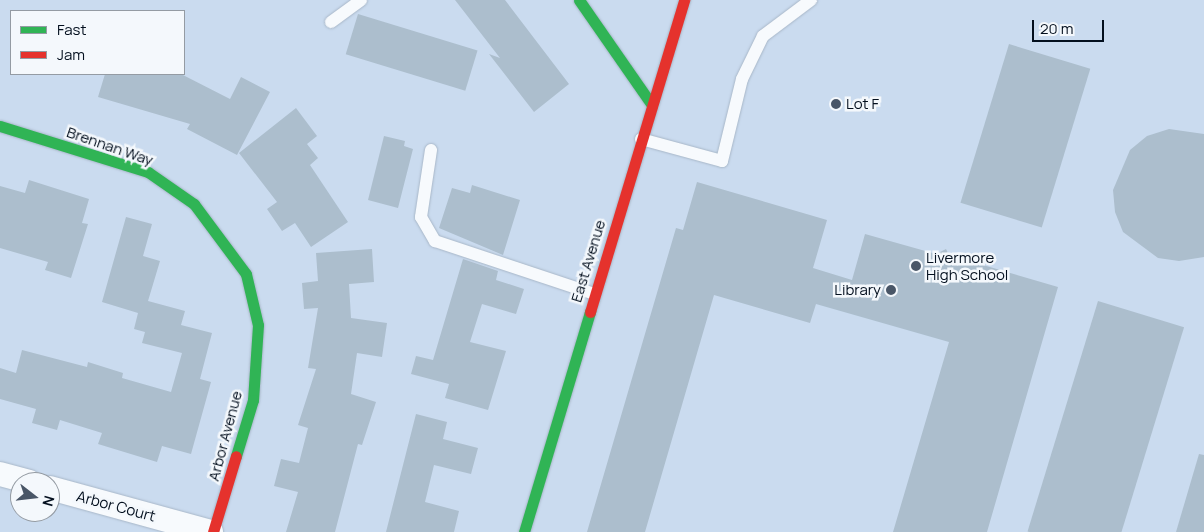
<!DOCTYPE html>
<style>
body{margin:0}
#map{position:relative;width:1204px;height:532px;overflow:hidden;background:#cadbef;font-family:Manrope,sans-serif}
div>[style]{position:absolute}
.building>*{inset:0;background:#acbecd;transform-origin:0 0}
.roads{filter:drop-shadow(0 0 1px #a8b7c8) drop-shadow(0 0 1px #a8b7c8)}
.lane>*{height:12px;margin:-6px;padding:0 6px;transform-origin:6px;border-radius:6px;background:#f7fafd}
.street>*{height:24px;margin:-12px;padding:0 12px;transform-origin:12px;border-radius:12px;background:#f7fafd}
.fast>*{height:11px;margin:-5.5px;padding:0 5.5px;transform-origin:5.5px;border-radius:5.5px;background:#30b455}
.jam>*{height:11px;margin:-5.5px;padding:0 5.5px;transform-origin:5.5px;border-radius:5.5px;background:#e5322d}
.dots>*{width:14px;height:14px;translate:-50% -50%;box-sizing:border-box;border:2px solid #f4f8fc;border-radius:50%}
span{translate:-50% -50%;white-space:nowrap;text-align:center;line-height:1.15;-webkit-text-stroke:5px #f4f8fc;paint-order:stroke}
.poi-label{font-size:15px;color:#030f1e}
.left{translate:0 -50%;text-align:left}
.right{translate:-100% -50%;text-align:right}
.street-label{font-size:15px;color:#030f1e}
.legend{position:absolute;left:10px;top:10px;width:175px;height:65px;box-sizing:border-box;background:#f4f8fc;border:1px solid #949ba3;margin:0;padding:6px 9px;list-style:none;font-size:15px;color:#030f1e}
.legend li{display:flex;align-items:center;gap:10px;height:25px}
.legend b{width:25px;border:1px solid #949ba3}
.north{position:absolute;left:10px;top:472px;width:50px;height:50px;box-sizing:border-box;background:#f4f8fc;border:1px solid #949ba3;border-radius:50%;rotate:106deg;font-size:14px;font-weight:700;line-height:20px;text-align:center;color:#030f1e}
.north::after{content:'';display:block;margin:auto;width:18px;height:22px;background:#495667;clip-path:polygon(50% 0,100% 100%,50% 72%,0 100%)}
.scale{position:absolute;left:1032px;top:20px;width:72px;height:22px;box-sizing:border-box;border:2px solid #030f1e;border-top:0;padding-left:6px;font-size:15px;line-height:18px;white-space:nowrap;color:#030f1e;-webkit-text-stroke:4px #f4f8fc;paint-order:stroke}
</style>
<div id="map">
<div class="building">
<i style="clip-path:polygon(455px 0,505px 0,569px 84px,534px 112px,489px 54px,500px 58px)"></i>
<i style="left:358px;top:14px;width:125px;height:42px;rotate:17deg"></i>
<i style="left:1009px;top:44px;width:85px;height:166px;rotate:17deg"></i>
<i style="clip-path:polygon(105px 74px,181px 74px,230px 99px,241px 77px,270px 92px,237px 155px,187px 129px,190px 124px,98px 97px)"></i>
<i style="clip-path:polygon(296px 108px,317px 136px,307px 144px,318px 158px,310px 165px,348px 222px,311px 247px,295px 223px,282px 231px,267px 209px,277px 202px,239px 153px)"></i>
<i style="clip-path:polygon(1169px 129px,1204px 134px,1204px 257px,1179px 261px,1158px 258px,1123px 232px,1115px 212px,1113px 190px,1130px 150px,1147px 136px)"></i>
<i style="clip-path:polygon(384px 136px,405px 141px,404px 146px,413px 149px,398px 208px,368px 200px)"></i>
<i style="clip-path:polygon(29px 180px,89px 199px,82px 223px,88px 224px,71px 278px,45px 270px,48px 262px,0 248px,0 186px,25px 193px)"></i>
<i style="clip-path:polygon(697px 182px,827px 220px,813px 268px,852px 280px,865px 234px,936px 254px,946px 249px,949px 255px,1058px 287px,987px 532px,893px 532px,949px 342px,816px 304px,810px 323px,714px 295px,645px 532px,587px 532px,676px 228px,683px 230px)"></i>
<i style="clip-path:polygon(472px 185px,520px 200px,503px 255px,439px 228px,452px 188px,470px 193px)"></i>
<i style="clip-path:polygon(126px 217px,152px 224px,143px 256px,160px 261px,148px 301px,185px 311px,181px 325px,212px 333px,200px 379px,211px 382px,191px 454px,162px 446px,157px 462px,98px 444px,102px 433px,60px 420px,57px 430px,32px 423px,36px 409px,0 399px,0 368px,16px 373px,22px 350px,87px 367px,88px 362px,123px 373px,122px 378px,171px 392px,182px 353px,142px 343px,145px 332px,134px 329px,138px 313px,102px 302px)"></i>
<i style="clip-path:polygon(372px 249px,374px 282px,349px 284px,351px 318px,387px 323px,382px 357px,357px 353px,351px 394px,376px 402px,362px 445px,358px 444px,335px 532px,286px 532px,298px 492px,274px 486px,281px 459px,299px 463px,308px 428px,298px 425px,316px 369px,308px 368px,318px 308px,304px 309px,302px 283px,318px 281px,316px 253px)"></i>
<i style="clip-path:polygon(463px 259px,498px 271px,496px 280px,524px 289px,516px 314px,482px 304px,470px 342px,506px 351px,488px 410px,445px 398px,449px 384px,411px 374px,416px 356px,433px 360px)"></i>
<i style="left:1098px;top:301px;width:90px;height:241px;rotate:17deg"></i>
<i style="clip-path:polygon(416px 414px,447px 422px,443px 439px,478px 448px,471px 474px,434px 465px,425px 502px,459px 511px,454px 532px,386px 532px)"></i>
<i style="clip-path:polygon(1199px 454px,1204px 455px,1204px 532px,1176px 532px)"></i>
</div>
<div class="roads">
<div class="lane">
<i style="left:331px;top:22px;width:37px;rotate:-36deg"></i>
<i style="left:641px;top:139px;width:84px;rotate:15.2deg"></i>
<i style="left:722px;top:161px;width:84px;rotate:-76.3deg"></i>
<i style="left:742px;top:79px;width:48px;rotate:-64deg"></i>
<i style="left:763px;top:36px;width:60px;rotate:-36.9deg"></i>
<i style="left:431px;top:150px;width:68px;rotate:98.5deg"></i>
<i style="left:421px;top:217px;width:28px;rotate:60deg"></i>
<i style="left:435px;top:241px;width:168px;rotate:18.4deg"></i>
</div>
<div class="street">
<i style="left:0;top:474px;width:30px;rotate:15deg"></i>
<i style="left:50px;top:488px;width:167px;rotate:15.3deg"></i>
</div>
<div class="fast">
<i style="left:579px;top:0;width:128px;rotate:55.2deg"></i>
<i style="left:0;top:126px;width:155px;rotate:17.3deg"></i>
<i style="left:148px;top:172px;width:56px;rotate:34.8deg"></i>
<i style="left:194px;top:204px;width:87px;rotate:53.4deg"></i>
<i style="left:246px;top:274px;width:52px;rotate:76.8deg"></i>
<i style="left:258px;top:325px;width:75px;rotate:93.8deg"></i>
<i style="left:253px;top:400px;width:59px;rotate:106.9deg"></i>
<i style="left:524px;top:532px;width:230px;rotate:-73.3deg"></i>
</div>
<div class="jam">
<i style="left:590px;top:312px;width:326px;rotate:-73.2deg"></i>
<i style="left:213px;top:532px;width:79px;rotate:-73.2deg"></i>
</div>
</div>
<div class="dots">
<i style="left:836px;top:104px;background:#495667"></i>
<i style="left:916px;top:266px;background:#495667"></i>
<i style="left:891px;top:290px;background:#495667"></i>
</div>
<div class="poi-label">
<span class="left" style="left:846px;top:104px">Lot F</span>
<span class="left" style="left:926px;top:266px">Livermore<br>High School</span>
<span class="right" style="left:881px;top:290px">Library</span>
</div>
<div class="street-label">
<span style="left:110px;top:146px;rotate:19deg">Brennan Way</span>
<span style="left:588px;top:261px;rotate:-73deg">East Avenue</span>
<span style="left:225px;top:436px;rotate:-75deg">Arbor Avenue</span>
<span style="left:116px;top:506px;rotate:15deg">Arbor Court</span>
</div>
<ul class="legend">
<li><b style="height:6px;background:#30b455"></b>Fast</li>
<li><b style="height:6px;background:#e5322d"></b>Jam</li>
</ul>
<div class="north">N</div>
<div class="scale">20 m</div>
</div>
